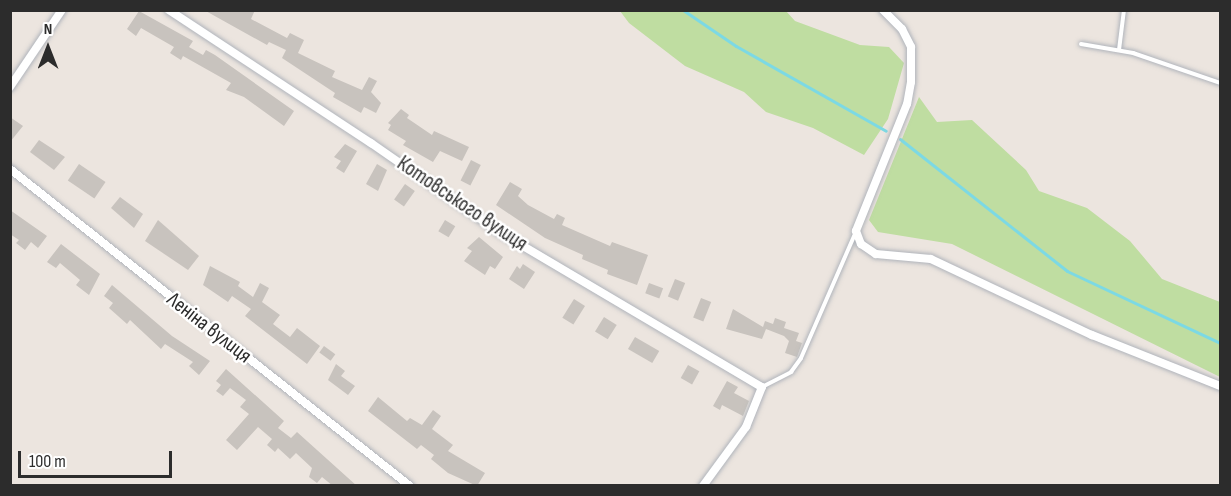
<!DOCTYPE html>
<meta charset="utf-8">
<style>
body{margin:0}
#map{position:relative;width:1231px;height:496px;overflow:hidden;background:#ece5df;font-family:"Sofia Sans Condensed",sans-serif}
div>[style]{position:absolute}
.green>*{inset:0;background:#bfdda1}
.stream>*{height:3px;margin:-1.5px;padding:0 1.5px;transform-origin:1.5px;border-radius:1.5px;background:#7cd9e4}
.building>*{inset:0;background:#c8c3be;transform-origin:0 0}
.roads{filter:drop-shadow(0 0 2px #b0b4bb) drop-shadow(0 0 2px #b0b4bb)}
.lane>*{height:4px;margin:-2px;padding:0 2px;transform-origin:2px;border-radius:2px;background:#fff}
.street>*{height:8px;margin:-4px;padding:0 4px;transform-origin:4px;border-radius:4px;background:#fff}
span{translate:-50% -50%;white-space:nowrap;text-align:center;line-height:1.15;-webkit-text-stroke:5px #fff;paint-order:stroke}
.street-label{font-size:21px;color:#2c2c2c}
.frame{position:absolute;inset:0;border:12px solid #2c2c2c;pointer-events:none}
.north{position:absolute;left:18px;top:18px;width:60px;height:60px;-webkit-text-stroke:4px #fff;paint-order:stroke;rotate:0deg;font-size:16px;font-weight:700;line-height:24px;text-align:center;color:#2c2c2c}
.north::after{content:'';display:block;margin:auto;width:21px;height:27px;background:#2c2c2c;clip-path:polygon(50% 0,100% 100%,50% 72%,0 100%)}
.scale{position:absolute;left:18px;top:451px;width:154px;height:27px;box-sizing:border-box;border:3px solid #2c2c2c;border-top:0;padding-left:8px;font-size:18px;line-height:21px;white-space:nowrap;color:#2c2c2c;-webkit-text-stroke:4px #fff;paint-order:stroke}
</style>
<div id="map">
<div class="green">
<i style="clip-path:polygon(620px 11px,786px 11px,795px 21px,860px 45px,889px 47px,904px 63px,888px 119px,864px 155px,813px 128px,766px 112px,744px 92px,685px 66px,629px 23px)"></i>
<i style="clip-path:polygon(919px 97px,937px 122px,972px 120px,1026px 170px,1039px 191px,1087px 208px,1130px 241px,1162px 279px,1220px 302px,1220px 377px,952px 244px,878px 232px,869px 220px)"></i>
</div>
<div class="stream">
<i style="left:683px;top:10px;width:64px;rotate:34.2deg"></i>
<i style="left:736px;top:46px;width:172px;rotate:29.5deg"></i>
<i style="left:900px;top:139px;width:213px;rotate:38.3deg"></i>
<i style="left:1067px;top:271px;width:169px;rotate:25.2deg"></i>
</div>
<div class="building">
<i style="clip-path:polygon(204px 10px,255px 10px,251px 19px,287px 38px,290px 33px,304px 40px,298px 53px,335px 71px,332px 77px,362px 90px,369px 77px,377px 81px,371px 92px,381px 103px,376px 113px,364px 107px,361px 113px,333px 97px,335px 93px,282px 58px,286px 50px,269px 42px,267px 45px)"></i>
<i style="clip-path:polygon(139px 11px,193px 41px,189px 47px,203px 55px,206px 50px,215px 55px,294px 111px,284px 126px,244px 97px,226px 90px,231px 83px,183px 56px,181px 60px,170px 53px,174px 47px,141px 28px,136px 36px,127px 29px)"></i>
<i style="clip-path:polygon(401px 109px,409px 115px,407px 118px,432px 135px,434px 131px,469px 147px,462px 161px,440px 151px,433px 162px,403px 145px,406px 141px,388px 130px,391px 125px,388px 123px)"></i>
<i style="clip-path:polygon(10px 117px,23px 126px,10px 142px)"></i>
<i style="clip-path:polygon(39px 140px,65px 157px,54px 170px,30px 152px)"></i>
<i style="clip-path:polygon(345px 144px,357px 151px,344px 173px,336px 168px,341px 161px,334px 157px)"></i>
<i style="left:471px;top:160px;width:11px;height:23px;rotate:27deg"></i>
<i style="left:79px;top:164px;width:32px;height:20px;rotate:34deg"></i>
<i style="clip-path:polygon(377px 164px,387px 170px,378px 191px,366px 184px)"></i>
<i style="clip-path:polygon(510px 182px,522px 189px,518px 196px,528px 205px,554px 219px,557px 214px,565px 218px,562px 225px,610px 246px,612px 242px,648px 255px,637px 285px,607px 274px,608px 270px,582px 259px,583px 255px,545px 238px,496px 205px)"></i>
<i style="left:405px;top:184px;width:12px;height:19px;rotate:35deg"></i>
<i style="clip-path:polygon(120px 197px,143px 214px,134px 228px,111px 208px)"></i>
<i style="clip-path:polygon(10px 210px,47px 236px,38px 248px,31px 242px,25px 250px,16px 243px,19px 240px,10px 234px)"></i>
<i style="clip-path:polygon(158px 220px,199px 256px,188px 270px,145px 241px)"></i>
<i style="left:445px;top:220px;width:12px;height:13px;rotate:31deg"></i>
<i style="clip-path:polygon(479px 237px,503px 257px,495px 269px,490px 266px,485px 275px,464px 261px,472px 251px,467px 248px)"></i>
<i style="clip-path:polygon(61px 244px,100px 274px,89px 295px,76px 285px,80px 280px,60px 263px,56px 268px,47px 262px)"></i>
<i style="clip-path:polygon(523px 264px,535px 272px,524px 289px,509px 279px,517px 266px,520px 269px)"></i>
<i style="clip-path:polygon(210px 266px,240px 282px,238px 286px,253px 297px,260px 283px,269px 288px,262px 302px,280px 315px,273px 324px,290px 337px,297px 328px,320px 346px,307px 364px,245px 316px,251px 309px,232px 296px,228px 302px,203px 285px)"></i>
<i style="left:675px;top:279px;width:11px;height:19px;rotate:22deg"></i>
<i style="left:649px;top:283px;width:15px;height:11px;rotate:20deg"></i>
<i style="clip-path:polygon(112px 285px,172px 336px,210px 361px,199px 375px,189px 366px,193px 362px,165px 344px,161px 349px,130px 320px,127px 324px,109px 308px,113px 303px,104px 296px)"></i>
<i style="left:701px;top:298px;width:11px;height:21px;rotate:22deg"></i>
<i style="left:574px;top:299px;width:13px;height:22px;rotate:32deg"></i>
<i style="clip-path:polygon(733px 309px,763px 327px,765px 321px,773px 324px,775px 318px,786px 322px,784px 328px,799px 333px,796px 341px,802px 343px,797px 357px,785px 353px,789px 341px,784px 336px,766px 329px,762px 339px,726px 329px)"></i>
<i style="left:604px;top:317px;width:15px;height:17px;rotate:32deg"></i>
<i style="left:635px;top:337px;width:28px;height:14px;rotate:30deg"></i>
<i style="left:324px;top:346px;width:14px;height:8px;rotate:36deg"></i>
<i style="clip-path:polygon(336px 364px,345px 371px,341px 376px,355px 386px,348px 395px,328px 380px)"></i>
<i style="left:688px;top:365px;width:13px;height:15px;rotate:29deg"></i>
<i style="clip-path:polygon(226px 369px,284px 421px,278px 428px,291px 438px,297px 432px,357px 486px,333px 486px,322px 477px,317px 483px,309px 477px,312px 468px,296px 453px,290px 459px,278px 448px,275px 452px,267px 445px,272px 439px,258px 427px,237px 450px,226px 440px,249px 414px,240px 407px,246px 400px,230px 388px,223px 396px,216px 391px,221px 385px,216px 381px)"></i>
<i style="clip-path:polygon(727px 381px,738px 387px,734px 393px,749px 401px,743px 416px,722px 405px,720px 410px,713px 406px)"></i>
<i style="clip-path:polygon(378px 397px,407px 421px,410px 418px,422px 425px,433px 410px,441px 416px,432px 429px,453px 445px,448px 451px,485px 473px,477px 486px,448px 473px,431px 459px,434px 455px,421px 445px,417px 449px,368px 411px)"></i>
</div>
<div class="roads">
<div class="lane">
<i style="left:1081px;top:44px;width:53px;rotate:9.8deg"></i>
<i style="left:1133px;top:53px;width:92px;rotate:19deg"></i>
<i style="left:1119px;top:50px;width:40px;rotate:-82.9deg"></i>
<i style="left:762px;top:387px;width:33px;rotate:-27deg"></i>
<i style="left:791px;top:372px;width:17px;rotate:-54deg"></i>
<i style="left:801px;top:358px;width:135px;rotate:-66.5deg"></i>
</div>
<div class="street">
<i style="left:169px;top:10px;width:242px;rotate:33.4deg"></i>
<i style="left:371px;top:143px;width:152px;rotate:34.8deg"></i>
<i style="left:496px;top:230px;width:309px;rotate:30.6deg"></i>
<i style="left:762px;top:387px;width:43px;rotate:111.8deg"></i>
<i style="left:746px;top:427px;width:73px;rotate:126.1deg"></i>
<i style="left:883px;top:10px;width:27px;rotate:45deg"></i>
<i style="left:902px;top:29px;width:20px;rotate:63deg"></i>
<i style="left:911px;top:47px;width:35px;rotate:90deg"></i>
<i style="left:911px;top:82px;width:22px;rotate:100deg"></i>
<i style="left:907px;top:104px;width:137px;rotate:111.9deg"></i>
<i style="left:856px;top:231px;width:14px;rotate:69deg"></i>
<i style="left:861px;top:244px;width:18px;rotate:34deg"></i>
<i style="left:876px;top:254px;width:55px;rotate:5.2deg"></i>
<i style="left:931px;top:259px;width:178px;rotate:25.3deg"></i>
<i style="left:1092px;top:335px;width:138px;rotate:21.7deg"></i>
<i style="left:10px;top:87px;width:93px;rotate:-56deg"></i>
<i style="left:10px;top:169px;width:510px;rotate:38.4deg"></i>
</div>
</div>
<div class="street-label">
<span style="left:462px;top:204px;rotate:34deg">Котовського вулиця</span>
<span style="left:209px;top:328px;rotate:38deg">Леніна вулиця</span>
</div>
<div class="frame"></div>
<div class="north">N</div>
<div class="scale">100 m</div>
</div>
